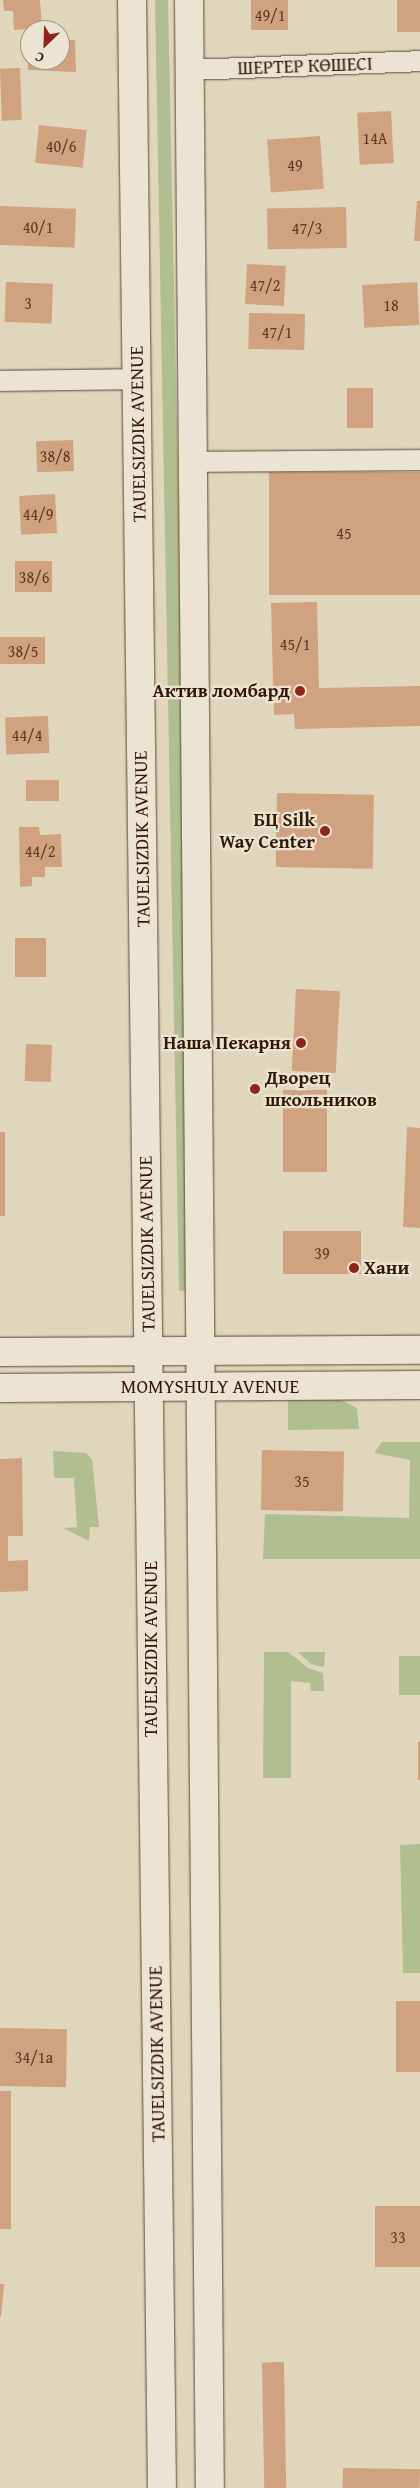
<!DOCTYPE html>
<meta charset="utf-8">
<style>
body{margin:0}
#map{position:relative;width:420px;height:2488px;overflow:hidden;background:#e0d6bc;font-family:"Gentium Book Plus",serif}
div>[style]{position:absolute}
.green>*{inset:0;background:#b1be91;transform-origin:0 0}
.building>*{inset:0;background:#d1a27f;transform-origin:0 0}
.roads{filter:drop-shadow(0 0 1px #5f4731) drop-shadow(0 0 1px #5f4731)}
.street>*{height:20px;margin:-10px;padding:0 10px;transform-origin:10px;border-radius:10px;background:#ebe4d3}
.secondary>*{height:28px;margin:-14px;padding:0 14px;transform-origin:14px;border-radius:14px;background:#ebe4d3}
.dots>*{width:14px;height:14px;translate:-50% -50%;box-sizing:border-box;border:2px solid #ebe4d3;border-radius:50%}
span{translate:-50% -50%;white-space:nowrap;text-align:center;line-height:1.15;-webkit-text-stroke:4.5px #ebe4d3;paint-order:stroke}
.number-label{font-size:16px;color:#5b3a22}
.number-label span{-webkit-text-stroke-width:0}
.street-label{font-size:19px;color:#341703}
.poi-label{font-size:19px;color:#341703;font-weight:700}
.right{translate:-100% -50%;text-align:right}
.left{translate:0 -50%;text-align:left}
.north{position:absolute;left:20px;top:20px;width:50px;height:50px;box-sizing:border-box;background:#ebe4d3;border:1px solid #a29280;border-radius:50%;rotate:204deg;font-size:14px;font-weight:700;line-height:20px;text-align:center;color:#341703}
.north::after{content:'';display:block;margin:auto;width:18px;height:22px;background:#8f2418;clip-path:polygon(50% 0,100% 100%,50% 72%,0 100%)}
</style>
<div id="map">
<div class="green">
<i style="clip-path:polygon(155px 0,168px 0,195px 1290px,179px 1291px)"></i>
<i style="clip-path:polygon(288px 1400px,341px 1400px,357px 1408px,359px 1429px,288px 1430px)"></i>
<i style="clip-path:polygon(382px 1442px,420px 1442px,420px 1559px,263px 1559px,265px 1514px,409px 1518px,410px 1460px,374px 1453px)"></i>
<i style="clip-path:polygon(53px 1451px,86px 1453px,92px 1459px,99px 1527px,90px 1527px,89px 1541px,63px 1528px,77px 1527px,74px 1478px,54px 1478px)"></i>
<i style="clip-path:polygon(264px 1652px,288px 1652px,308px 1668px,323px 1673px,324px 1691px,311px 1691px,310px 1683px,291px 1681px,291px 1778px,263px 1778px)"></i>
<i style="clip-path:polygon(298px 1652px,325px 1652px,324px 1667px,311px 1664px)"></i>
<i style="left:399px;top:1656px;width:21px;height:39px"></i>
<i style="clip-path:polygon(420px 1844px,420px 1973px,403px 1973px,400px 1845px)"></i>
</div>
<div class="building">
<i style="clip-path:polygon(3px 0,40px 0,42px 28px,14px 30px,13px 11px,4px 11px)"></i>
<i style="left:251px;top:0;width:37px;height:30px"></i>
<i style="left:397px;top:0;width:23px;height:32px"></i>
<i style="clip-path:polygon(60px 40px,75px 40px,76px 72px,28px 70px,28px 41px,30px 60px,60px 60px)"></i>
<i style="left:20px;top:68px;width:52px;height:20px;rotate:88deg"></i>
<i style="left:391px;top:111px;width:52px;height:34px;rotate:87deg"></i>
<i style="left:39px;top:125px;width:48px;height:38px;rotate:6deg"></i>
<i style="left:320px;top:136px;width:53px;height:53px;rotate:86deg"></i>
<i style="clip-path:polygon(417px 201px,420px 201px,420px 241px,414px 241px)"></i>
<i style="left:0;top:206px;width:76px;height:39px;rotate:2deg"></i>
<i style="left:346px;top:207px;width:41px;height:79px;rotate:89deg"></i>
<i style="left:247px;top:264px;width:39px;height:40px;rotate:3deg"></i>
<i style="left:6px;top:282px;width:47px;height:40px;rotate:2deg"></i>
<i style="left:417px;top:282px;width:43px;height:55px;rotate:87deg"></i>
<i style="left:249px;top:313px;width:56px;height:36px;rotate:1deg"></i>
<i style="left:347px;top:388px;width:26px;height:40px"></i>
<i style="left:73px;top:440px;width:31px;height:37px;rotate:88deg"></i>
<i style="left:269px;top:472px;width:151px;height:123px"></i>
<i style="left:55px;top:494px;width:39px;height:36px;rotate:87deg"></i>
<i style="left:52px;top:561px;width:31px;height:37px;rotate:90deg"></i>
<i style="clip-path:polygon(317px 602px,319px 688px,420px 686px,420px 726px,295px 729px,294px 714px,274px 715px,271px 603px)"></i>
<i style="left:45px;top:637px;width:27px;height:45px;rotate:90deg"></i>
<i style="left:48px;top:716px;width:37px;height:43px;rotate:88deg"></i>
<i style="left:26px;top:780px;width:33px;height:21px"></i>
<i style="left:277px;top:793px;width:97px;height:74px;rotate:1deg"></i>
<i style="clip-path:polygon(19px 827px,39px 827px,40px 835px,61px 834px,62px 867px,45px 867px,45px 877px,32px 877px,32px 886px,20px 887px)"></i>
<i style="left:15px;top:938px;width:31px;height:39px"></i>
<i style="left:296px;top:989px;width:44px;height:82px;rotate:3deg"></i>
<i style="left:26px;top:1044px;width:26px;height:37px;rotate:2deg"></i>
<i style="left:283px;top:1090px;width:44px;height:82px"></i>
<i style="clip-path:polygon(407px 1127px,420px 1128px,420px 1228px,403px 1227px)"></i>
<i style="left:0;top:1132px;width:5px;height:84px"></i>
<i style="left:283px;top:1231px;width:78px;height:43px"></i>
<i style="left:262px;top:1450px;width:82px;height:60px;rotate:1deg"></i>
<i style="clip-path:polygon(22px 1458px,23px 1536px,8px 1536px,8px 1561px,28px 1560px,28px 1591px,0 1592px,0 1459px)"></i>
<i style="left:418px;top:1742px;width:2px;height:38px"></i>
<i style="left:396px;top:2001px;width:24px;height:71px"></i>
<i style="left:0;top:2028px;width:67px;height:58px;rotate:1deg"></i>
<i style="left:0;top:2091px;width:11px;height:138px"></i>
<i style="left:420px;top:2206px;width:61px;height:45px;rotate:90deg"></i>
<i style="clip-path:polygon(0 2284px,4px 2284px,1px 2317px,0 2317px)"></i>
<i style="left:284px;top:2362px;width:126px;height:22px;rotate:89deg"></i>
<i style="left:343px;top:2468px;width:77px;height:20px;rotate:1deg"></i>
</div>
<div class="roads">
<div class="street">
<i style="left:190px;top:70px;width:230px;rotate:-2.2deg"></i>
<i style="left:0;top:381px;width:137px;rotate:-0.8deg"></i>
<i style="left:193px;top:462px;width:227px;rotate:-0.5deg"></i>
</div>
<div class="secondary">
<i style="left:132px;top:0;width:2488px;rotate:89.31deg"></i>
<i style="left:189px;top:0;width:2488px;rotate:89.52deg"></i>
<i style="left:0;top:1352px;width:420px;rotate:-0.3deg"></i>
<i style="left:0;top:1388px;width:420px;rotate:-0.4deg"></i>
</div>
</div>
<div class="dots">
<i style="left:300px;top:691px;background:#8f2418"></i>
<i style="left:325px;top:831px;background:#8f2418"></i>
<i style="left:301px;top:1043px;background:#8f2418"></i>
<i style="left:255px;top:1089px;background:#8f2418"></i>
<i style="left:354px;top:1268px;background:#8f2418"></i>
</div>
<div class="number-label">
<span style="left:270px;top:15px">49/1</span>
<span style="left:375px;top:138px">14А</span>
<span style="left:61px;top:146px">40/6</span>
<span style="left:295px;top:165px">49</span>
<span style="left:38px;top:227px">40/1</span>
<span style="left:307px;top:228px">47/3</span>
<span style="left:265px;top:285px">47/2</span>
<span style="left:28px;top:303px">3</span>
<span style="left:391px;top:305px">18</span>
<span style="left:277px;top:332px">47/1</span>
<span style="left:55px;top:456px">38/8</span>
<span style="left:38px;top:514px">44/9</span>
<span style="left:344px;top:533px">45</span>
<span style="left:34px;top:577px">38/6</span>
<span style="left:295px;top:644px">45/1</span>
<span style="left:23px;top:651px">38/5</span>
<span style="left:27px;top:735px">44/4</span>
<span style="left:40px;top:851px">44/2</span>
<span style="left:322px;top:1253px">39</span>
<span style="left:302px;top:1481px">35</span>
<span style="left:34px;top:2057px">34/1а</span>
<span style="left:398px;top:2237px">33</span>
</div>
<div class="street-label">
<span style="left:305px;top:66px;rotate:-2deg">ШЕРТЕР КӨШЕСІ</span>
<span style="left:138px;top:434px;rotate:-91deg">TAUELSIZDIK AVENUE</span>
<span style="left:142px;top:839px;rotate:-91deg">TAUELSIZDIK AVENUE</span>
<span style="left:147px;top:1244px;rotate:-91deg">TAUELSIZDIK AVENUE</span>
<span style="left:210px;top:1387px">MOMYSHULY AVENUE</span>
<span style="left:151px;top:1649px;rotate:-90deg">TAUELSIZDIK AVENUE</span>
<span style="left:157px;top:2054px;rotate:-91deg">TAUELSIZDIK AVENUE</span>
</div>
<div class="poi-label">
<span class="right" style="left:290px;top:691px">Актив ломбард</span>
<span class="right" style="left:315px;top:831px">БЦ Silk<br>Way Center</span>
<span class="right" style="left:291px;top:1043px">Наша Пекарня</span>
<span class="left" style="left:265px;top:1089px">Дворец<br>школьников</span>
<span class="left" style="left:364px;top:1268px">Хани</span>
</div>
<div class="north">С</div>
</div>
